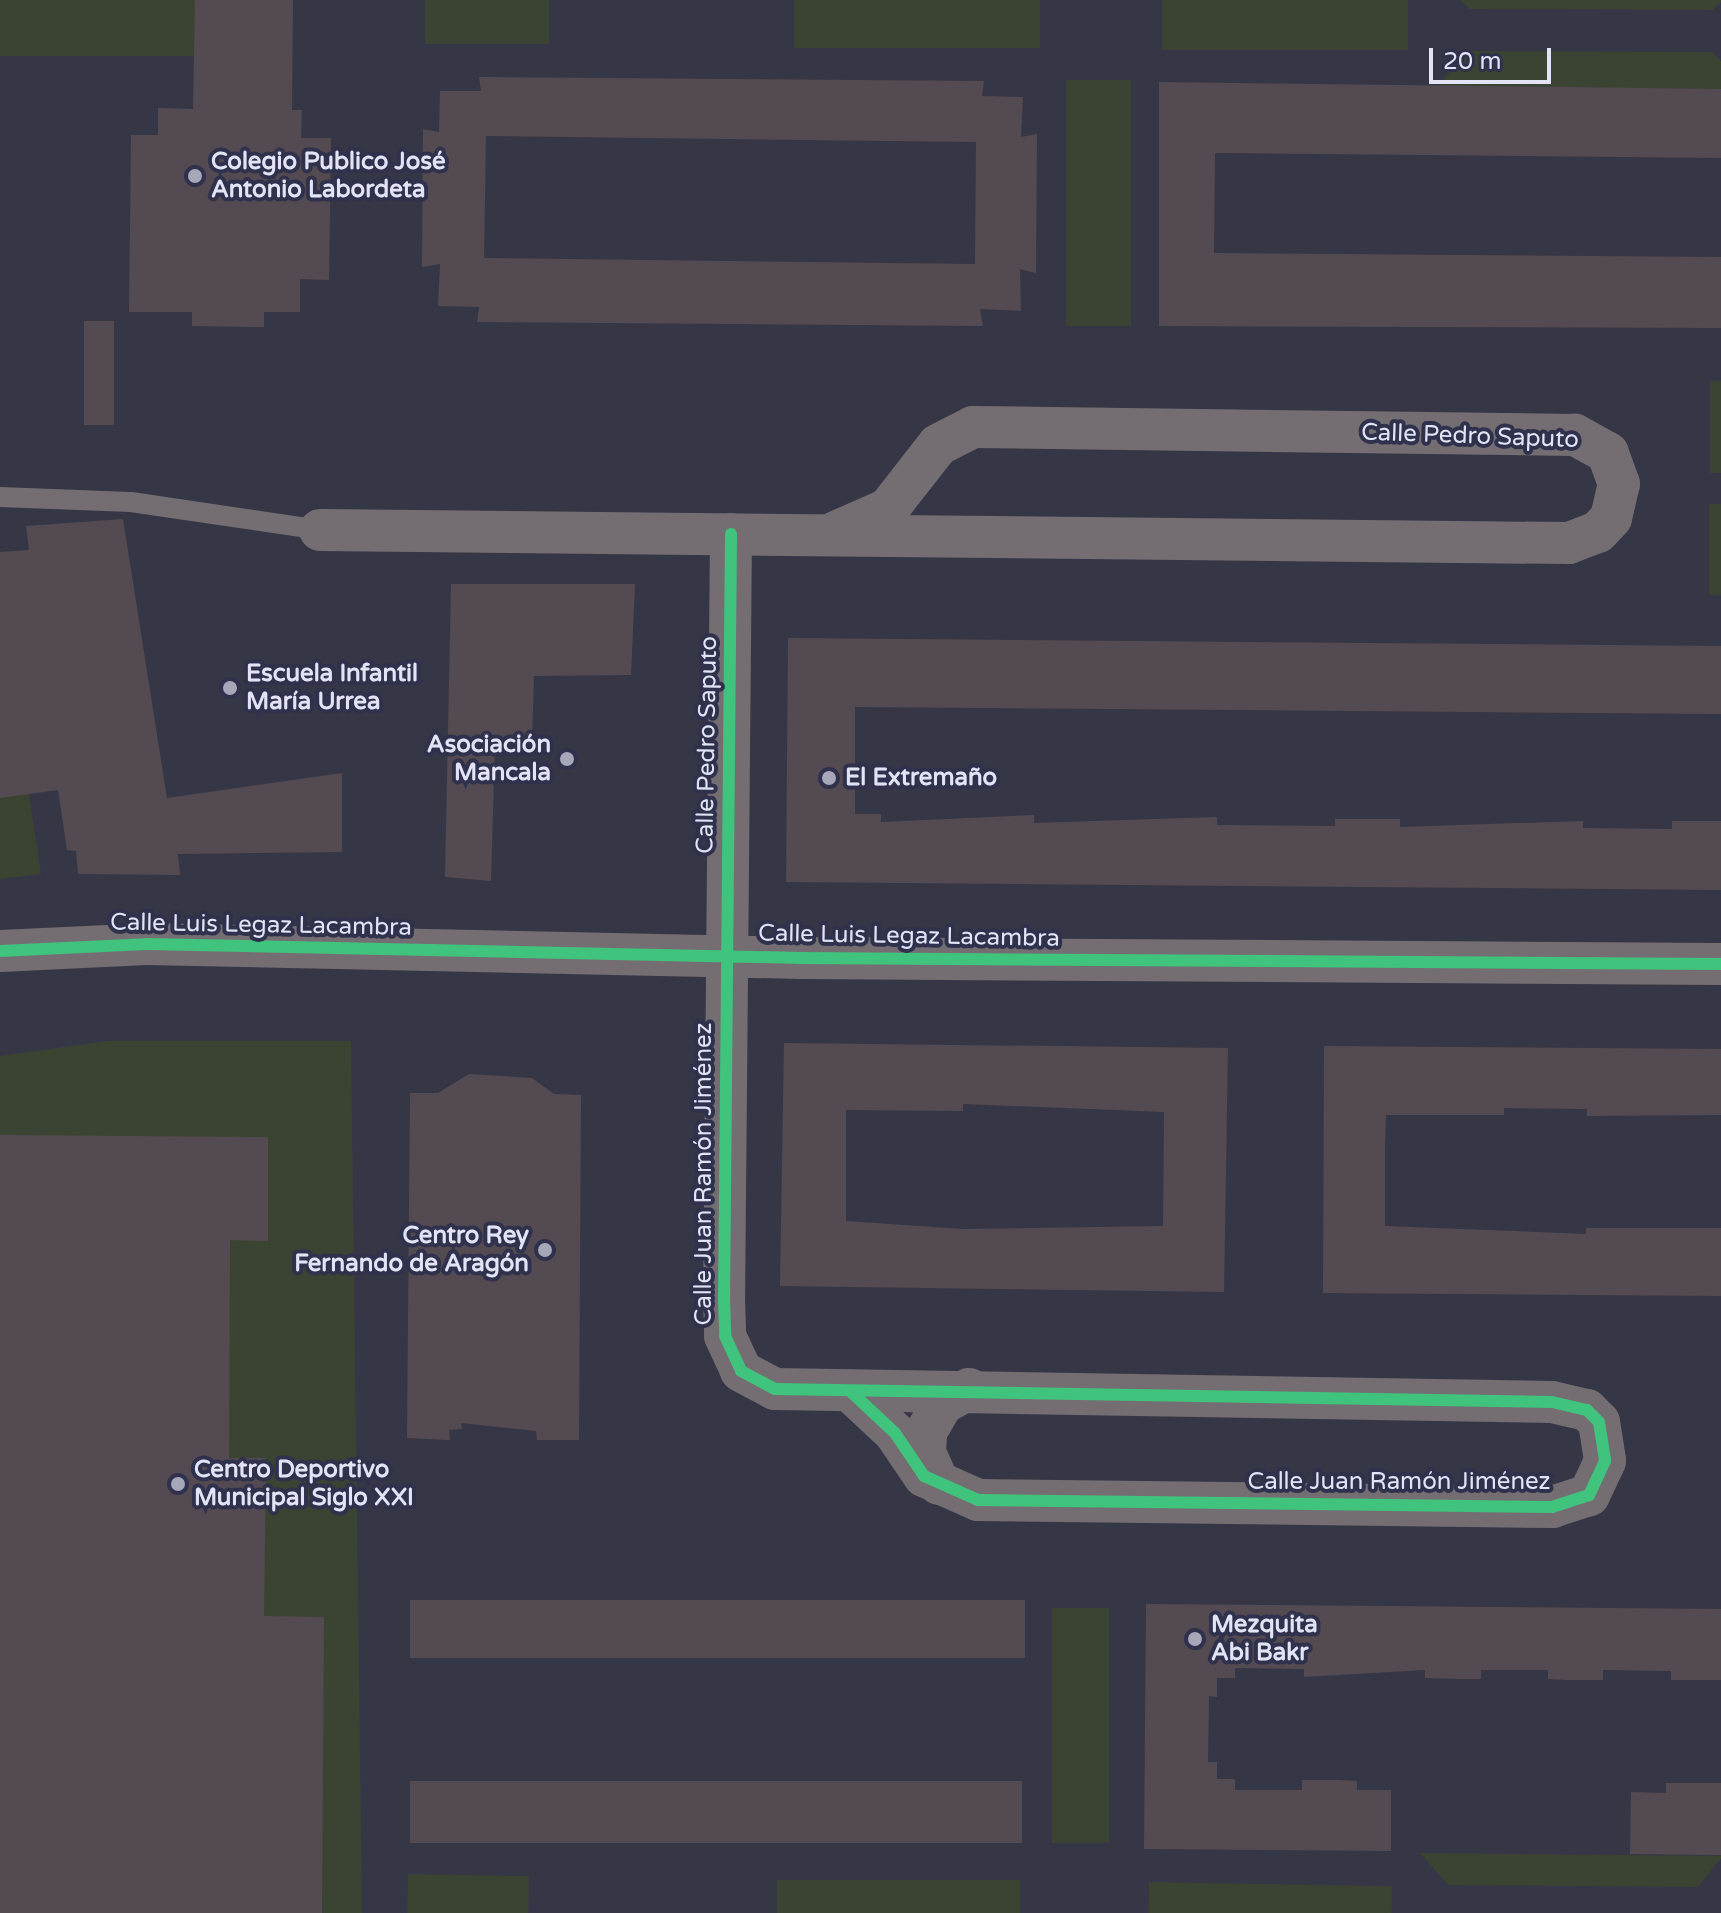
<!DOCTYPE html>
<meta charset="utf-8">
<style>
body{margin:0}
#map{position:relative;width:1721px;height:1913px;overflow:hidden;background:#363746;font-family:"Varela Round",sans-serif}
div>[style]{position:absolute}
.green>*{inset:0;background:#3b4432;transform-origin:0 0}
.building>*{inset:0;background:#544b52;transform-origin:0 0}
.service>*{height:20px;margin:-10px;padding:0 10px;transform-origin:10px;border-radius:10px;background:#746e73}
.minor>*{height:42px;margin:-21px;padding:0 21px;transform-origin:21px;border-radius:21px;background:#746e73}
.cycleway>*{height:12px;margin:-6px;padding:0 6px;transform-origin:6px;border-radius:6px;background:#40c37c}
.dots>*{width:22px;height:22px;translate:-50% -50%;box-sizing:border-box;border:4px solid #2f314d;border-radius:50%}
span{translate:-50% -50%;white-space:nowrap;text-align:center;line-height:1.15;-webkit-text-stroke:8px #2f314d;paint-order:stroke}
.poi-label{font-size:24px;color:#e2e4f6;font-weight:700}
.left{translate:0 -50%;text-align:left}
.right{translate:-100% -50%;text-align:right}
.street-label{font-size:24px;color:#e2e4f6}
.scale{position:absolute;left:1429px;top:48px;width:122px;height:36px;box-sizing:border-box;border:4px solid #e2e4f6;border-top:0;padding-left:10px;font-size:24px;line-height:28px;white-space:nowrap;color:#e2e4f6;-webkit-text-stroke:6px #2f314d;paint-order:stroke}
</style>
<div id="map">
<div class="green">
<i style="left:0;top:0;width:195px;height:56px"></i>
<i style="left:425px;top:0;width:124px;height:44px"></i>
<i style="left:794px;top:0;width:246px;height:48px"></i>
<i style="left:1162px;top:0;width:246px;height:50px"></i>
<i style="clip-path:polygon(1460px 0,1721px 0,1721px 2px,1713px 10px,1470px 9px)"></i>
<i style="clip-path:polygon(1467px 51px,1713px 52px,1721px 62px,1721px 89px,1438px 86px)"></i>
<i style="left:1066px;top:80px;width:65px;height:246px"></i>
<i style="left:1710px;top:381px;width:11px;height:92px"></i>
<i style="left:1709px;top:504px;width:12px;height:91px"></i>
<i style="clip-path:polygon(0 601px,41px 874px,0 879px)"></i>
<i style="clip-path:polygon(107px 1041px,351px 1041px,362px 1913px,0 1913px,0 1056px)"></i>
<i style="left:1052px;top:1608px;width:57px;height:235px"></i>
<i style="clip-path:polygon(1420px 1853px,1721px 1856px,1721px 1858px,1698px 1887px,1448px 1885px)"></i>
<i style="left:408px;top:1874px;width:121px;height:39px;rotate:1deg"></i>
<i style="left:777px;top:1880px;width:243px;height:33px"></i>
<i style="left:1149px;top:1882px;width:243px;height:31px;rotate:1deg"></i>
</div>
<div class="building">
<i style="clip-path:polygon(195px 0,293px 0,292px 110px,302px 110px,301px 138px,331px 138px,329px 280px,300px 279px,300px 312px,264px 312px,264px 327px,192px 326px,192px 312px,129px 312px,131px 135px,158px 135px,158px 108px,193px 109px)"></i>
<i style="clip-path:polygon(evenodd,479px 77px,984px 81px,982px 96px,1023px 97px,1021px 137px,1037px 134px,1036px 273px,1020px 269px,1021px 311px,980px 309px,983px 326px,477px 322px,479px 307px,438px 306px,440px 264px,422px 267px,423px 129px,439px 132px,440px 91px,481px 91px,479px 77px,486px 136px,976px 142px,975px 264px,484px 258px,486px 136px)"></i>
<i style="clip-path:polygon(1159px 82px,1721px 89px,1721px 158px,1215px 153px,1214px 253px,1721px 257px,1721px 328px,1159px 326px)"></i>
<i style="left:84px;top:321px;width:30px;height:104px"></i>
<i style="clip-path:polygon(123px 519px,167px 798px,342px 773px,342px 852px,178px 854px,180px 875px,78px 874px,76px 851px,67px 850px,58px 790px,0 798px,0 552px,29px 550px,26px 526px)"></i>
<i style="clip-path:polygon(451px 584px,635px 584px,631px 675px,534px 676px,532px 742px,495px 744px,491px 881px,445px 877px)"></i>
<i style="clip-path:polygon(788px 638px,1721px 646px,1721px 714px,855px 707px,855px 814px,881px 814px,881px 822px,1034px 815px,1034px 823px,1217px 817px,1217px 825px,1335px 826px,1335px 819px,1400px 819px,1400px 827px,1583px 821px,1583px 828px,1672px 829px,1672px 821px,1721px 821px,1721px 890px,786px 882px)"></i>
<i style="clip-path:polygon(evenodd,784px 1043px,1228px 1048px,1224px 1292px,780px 1286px,784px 1043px,963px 1104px,1164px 1112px,1163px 1226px,963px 1229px,846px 1221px,846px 1110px,963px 1111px,963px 1104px)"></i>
<i style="clip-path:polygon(1324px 1046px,1721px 1049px,1721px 1115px,1587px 1116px,1587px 1109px,1504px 1108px,1504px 1115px,1386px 1115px,1385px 1146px,1385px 1226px,1586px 1234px,1586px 1228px,1721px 1228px,1721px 1296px,1323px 1293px)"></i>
<i style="clip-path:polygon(469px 1074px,532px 1078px,554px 1094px,581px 1095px,579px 1440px,537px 1440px,536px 1431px,461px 1423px,462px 1429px,449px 1430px,450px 1440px,407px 1438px,410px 1093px,438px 1093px)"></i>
<i style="clip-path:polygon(0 1135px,268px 1137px,268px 1241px,230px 1240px,229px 1458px,266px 1458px,264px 1616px,324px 1617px,322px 1913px,0 1913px)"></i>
<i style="left:410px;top:1600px;width:615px;height:58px"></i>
<i style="clip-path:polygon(1146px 1604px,1721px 1609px,1721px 1680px,1671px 1680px,1671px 1671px,1603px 1670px,1603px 1680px,1566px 1680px,1548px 1679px,1548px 1670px,1481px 1670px,1481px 1679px,1462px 1679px,1425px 1678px,1425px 1670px,1304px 1677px,1304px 1669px,1235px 1668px,1235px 1678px,1217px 1678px,1217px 1697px,1209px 1696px,1208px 1762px,1217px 1762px,1217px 1779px,1235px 1779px,1235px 1790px,1302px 1790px,1302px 1780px,1339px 1780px,1357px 1781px,1357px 1790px,1391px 1790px,1391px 1851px,1144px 1849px)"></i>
<i style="left:410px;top:1781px;width:612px;height:62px"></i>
<i style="clip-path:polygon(1666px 1783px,1721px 1783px,1721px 1855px,1630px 1854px,1631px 1792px,1666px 1793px)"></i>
</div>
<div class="service">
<i style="left:0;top:497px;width:131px;rotate:2.2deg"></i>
<i style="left:131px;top:502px;width:191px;rotate:8.4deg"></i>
</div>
<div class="minor">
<i style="left:320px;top:530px;width:1249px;rotate:0.6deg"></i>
<i style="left:1569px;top:543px;width:31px;rotate:-21deg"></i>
<i style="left:1598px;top:532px;width:19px;rotate:-47deg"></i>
<i style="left:1611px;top:518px;width:35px;rotate:-77deg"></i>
<i style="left:1619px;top:484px;width:33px;rotate:-110deg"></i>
<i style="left:1608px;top:453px;width:38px;rotate:-151deg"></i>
<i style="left:1575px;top:435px;width:602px;rotate:-179.24deg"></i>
<i style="left:973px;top:427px;width:39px;rotate:153deg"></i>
<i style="left:938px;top:445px;width:81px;rotate:128deg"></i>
<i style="left:888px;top:509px;width:62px;rotate:156.3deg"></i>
<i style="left:731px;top:534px;width:765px;rotate:90.52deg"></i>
<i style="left:724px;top:1299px;width:37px;rotate:88deg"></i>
<i style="left:725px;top:1336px;width:38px;rotate:65deg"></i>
<i style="left:741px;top:1371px;width:38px;rotate:28deg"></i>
<i style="left:775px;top:1389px;width:777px;rotate:0.96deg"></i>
<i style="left:1552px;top:1402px;width:36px;rotate:13deg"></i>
<i style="left:1587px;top:1410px;width:17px;rotate:45deg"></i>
<i style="left:1599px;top:1422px;width:39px;rotate:81deg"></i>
<i style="left:1605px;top:1461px;width:38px;rotate:115deg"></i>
<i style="left:1589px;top:1495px;width:38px;rotate:162deg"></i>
<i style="left:1553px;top:1507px;width:575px;rotate:-179.3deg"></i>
<i style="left:978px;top:1500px;width:59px;rotate:-156deg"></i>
<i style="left:924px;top:1476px;width:52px;rotate:-124deg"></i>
<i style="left:895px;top:1433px;width:62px;rotate:-137deg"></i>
<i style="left:0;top:951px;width:146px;rotate:-2.7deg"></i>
<i style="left:146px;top:944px;width:655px;rotate:1.22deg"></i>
<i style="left:801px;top:958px;width:920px;rotate:0.37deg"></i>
<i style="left:939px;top:1484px;width:34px;rotate:-114deg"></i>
<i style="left:925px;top:1453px;width:21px;rotate:-87deg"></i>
<i style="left:926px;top:1432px;width:32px;rotate:-60deg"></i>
<i style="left:942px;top:1404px;width:31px;rotate:-29deg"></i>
</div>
<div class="cycleway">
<i style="left:731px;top:534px;width:765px;rotate:90.52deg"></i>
<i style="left:724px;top:1299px;width:37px;rotate:88deg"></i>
<i style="left:725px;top:1336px;width:38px;rotate:65deg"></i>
<i style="left:741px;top:1371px;width:38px;rotate:28deg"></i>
<i style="left:775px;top:1389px;width:777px;rotate:0.96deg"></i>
<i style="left:1552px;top:1402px;width:36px;rotate:13deg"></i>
<i style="left:1587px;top:1410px;width:17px;rotate:45deg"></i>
<i style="left:1599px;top:1422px;width:39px;rotate:81deg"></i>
<i style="left:1605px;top:1461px;width:38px;rotate:115deg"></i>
<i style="left:1589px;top:1495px;width:38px;rotate:162deg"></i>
<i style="left:1553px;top:1507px;width:575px;rotate:-179.3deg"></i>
<i style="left:978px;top:1500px;width:59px;rotate:-156deg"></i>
<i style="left:924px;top:1476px;width:52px;rotate:-124deg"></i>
<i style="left:895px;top:1433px;width:62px;rotate:-137deg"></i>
<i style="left:0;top:951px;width:146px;rotate:-2.7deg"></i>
<i style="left:146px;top:944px;width:655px;rotate:1.22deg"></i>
<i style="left:801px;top:958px;width:920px;rotate:0.37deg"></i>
</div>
<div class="dots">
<i style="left:195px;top:176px;background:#a6a7b8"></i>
<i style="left:230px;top:688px;background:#a6a7b8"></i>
<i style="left:567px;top:759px;background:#a6a7b8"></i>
<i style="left:829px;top:778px;background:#a6a7b8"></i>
<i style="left:545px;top:1250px;background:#a6a7b8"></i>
<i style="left:178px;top:1484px;background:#a6a7b8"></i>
<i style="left:1195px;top:1639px;background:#a6a7b8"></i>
</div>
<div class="poi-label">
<span class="left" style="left:211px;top:176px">Colegio Publico José<br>Antonio Labordeta</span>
<span class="left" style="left:246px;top:688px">Escuela Infantil<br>María Urrea</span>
<span class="right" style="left:551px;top:759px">Asociación<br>Mancala</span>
<span class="left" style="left:845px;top:778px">El Extremaño</span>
<span class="right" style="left:529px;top:1250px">Centro Rey<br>Fernando de Aragón</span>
<span class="left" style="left:194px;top:1484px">Centro Deportivo<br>Municipal Siglo XXI</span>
<span class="left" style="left:1211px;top:1639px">Mezquita<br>Abi Bakr</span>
</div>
<div class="street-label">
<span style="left:1470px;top:436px;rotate:2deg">Calle Pedro Saputo</span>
<span style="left:707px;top:745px;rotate:-89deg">Calle Pedro Saputo</span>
<span style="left:261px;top:925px;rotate:1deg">Calle Luis Legaz Lacambra</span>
<span style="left:909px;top:936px;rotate:1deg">Calle Luis Legaz Lacambra</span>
<span style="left:704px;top:1174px;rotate:-90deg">Calle Juan Ramón Jiménez</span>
<span style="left:1399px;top:1482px">Calle Juan Ramón Jiménez</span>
</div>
<div class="scale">20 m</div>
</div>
